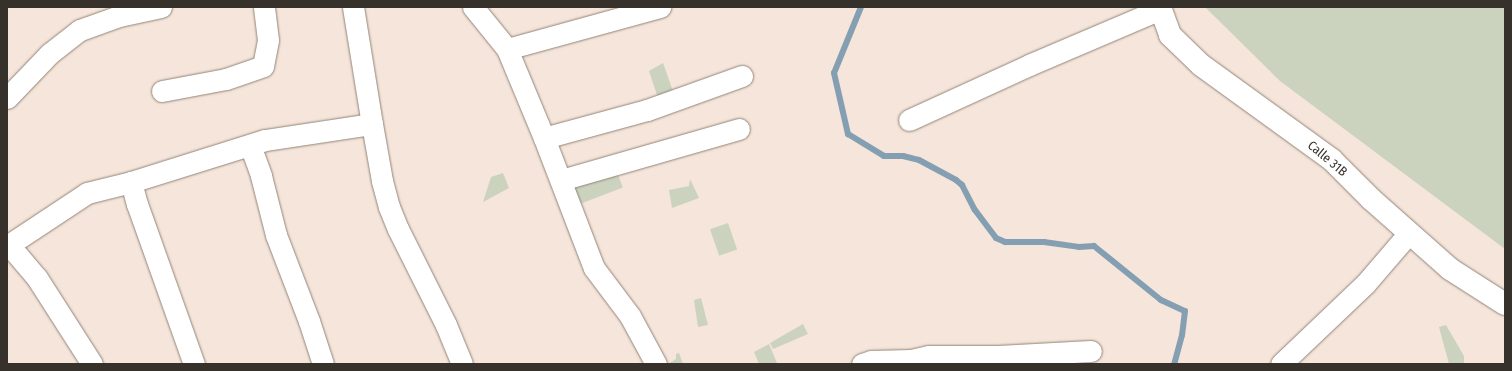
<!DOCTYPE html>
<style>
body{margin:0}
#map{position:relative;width:1512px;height:371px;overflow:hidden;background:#f5e5da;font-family:"Fira Sans Condensed",sans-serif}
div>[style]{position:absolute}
.green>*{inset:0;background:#cbd3bf;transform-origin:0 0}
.stream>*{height:6px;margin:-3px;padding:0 3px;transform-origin:3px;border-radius:3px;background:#849fb2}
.roads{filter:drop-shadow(0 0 1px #928479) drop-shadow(0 0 1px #928479)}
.minor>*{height:21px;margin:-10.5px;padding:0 10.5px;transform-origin:10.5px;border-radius:10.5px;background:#fff}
.tertiary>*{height:22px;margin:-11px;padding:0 11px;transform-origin:11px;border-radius:11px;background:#fff}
span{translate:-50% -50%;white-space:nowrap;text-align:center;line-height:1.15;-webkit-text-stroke:3.5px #fff;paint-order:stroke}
.street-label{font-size:13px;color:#37312c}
.frame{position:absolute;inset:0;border:8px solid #37312c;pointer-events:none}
</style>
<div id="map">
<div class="green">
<i style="clip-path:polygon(1205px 7px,1505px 7px,1505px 249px,1280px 81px)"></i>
<i style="clip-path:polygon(663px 63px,674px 94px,658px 98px,649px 71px)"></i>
<i style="left:615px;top:167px;width:22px;height:51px;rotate:69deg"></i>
<i style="clip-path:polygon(503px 173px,509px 188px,483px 202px,491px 177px)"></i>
<i style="clip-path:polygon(690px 179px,699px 198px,672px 208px,669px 190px,689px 186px)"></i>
<i style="left:728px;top:223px;width:28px;height:19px;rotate:71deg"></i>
<i style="clip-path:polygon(701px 298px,708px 325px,698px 327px,694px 300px)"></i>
<i style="clip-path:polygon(803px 324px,808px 334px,773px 349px,770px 343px)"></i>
<i style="clip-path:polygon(1446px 325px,1464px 356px,1464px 364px,1449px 364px,1439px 327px)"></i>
<i style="clip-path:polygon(769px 344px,777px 363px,759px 364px,754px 352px)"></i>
<i style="clip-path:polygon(679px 353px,683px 364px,668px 364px,676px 359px,676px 354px)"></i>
</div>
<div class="stream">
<i style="left:861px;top:7px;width:71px;rotate:112.2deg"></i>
<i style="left:834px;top:73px;width:63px;rotate:77.1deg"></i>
<i style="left:848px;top:134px;width:42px;rotate:31.4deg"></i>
<i style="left:884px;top:156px;width:19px"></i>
<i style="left:903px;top:156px;width:16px;rotate:14deg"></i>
<i style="left:919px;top:160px;width:42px;rotate:28.4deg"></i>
<i style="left:956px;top:180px;width:8px;rotate:40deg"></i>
<i style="left:962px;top:185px;width:28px;rotate:63deg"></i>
<i style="left:975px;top:210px;width:35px;rotate:53deg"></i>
<i style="left:996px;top:238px;width:10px;rotate:24deg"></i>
<i style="left:1005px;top:242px;width:39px"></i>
<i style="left:1044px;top:242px;width:35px;rotate:8deg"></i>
<i style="left:1079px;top:247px;width:15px;rotate:-4deg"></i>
<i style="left:1094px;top:246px;width:86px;rotate:38.9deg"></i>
<i style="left:1161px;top:300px;width:26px;rotate:25deg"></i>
<i style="left:1185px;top:311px;width:24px;rotate:97deg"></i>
<i style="left:1182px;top:335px;width:30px;rotate:105deg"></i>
</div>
<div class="roads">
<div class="minor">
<i style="left:353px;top:7px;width:119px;rotate:80.8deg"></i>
<i style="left:372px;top:124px;width:58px;rotate:80deg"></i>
<i style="left:382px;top:181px;width:27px;rotate:75deg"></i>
<i style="left:389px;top:207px;width:24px;rotate:68deg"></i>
<i style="left:398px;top:229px;width:107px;rotate:63.4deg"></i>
<i style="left:446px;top:325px;width:42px;rotate:67.7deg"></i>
<i style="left:473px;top:7px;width:54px;rotate:51deg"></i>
<i style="left:507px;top:49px;width:96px;rotate:67.4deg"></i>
<i style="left:544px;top:138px;width:139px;rotate:69deg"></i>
<i style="left:594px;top:268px;width:60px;rotate:53.1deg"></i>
<i style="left:630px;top:316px;width:55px;rotate:61.6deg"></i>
<i style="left:507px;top:49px;width:159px;rotate:-15.4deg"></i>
<i style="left:162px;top:91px;width:65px;rotate:-10.6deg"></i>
<i style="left:226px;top:79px;width:39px;rotate:-19deg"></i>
<i style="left:263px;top:66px;width:26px;rotate:-79deg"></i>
<i style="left:268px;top:40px;width:33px;rotate:-97deg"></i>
<i style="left:7px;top:98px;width:61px;rotate:-46.3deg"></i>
<i style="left:49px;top:54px;width:39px;rotate:-38deg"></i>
<i style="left:80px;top:30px;width:41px;rotate:-19.7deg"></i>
<i style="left:119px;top:16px;width:43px;rotate:-12.1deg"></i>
<i style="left:909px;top:120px;width:132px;rotate:-24.6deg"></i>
<i style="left:1029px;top:65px;width:142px;rotate:-23.1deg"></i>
<i style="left:544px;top:138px;width:107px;rotate:-15.2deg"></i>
<i style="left:647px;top:110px;width:101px;rotate:-19.7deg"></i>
<i style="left:250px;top:145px;width:33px;rotate:70deg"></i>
<i style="left:261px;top:176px;width:61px;rotate:75.7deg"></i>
<i style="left:276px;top:235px;width:92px;rotate:69deg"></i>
<i style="left:309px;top:321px;width:45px;rotate:72deg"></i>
<i style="left:561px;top:180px;width:185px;rotate:-16deg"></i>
<i style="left:131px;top:182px;width:140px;rotate:-17.4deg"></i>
<i style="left:265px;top:140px;width:108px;rotate:-8.5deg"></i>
<i style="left:9px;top:245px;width:43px;rotate:49.7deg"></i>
<i style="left:37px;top:278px;width:102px;rotate:57.4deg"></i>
<i style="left:7px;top:246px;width:96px;rotate:-33.5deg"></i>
<i style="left:87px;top:193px;width:45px;rotate:-14deg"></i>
<i style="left:131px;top:182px;width:23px;rotate:75deg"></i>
<i style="left:137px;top:204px;width:170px;rotate:70.4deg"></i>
<i style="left:862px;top:364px;width:9px;rotate:-18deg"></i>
<i style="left:871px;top:361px;width:40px;rotate:-1.4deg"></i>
<i style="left:911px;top:360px;width:18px;rotate:-13deg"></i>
<i style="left:929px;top:356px;width:69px"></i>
<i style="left:998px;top:356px;width:93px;rotate:-3.1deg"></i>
<i style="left:1281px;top:364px;width:117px;rotate:-43.6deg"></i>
<i style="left:1366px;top:283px;width:66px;rotate:-49.3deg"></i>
</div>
<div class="tertiary">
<i style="left:1160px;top:7px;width:30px;rotate:70deg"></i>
<i style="left:1170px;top:35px;width:43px;rotate:44.1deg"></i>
<i style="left:1201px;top:65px;width:162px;rotate:35.9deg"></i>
<i style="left:1332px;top:160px;width:55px;rotate:45deg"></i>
<i style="left:1371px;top:199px;width:106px;rotate:41.5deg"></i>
<i style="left:1450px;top:269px;width:65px;rotate:32.5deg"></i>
</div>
</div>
<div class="street-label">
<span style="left:1327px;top:159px;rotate:40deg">Calle 31B</span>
</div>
<div class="frame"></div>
</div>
